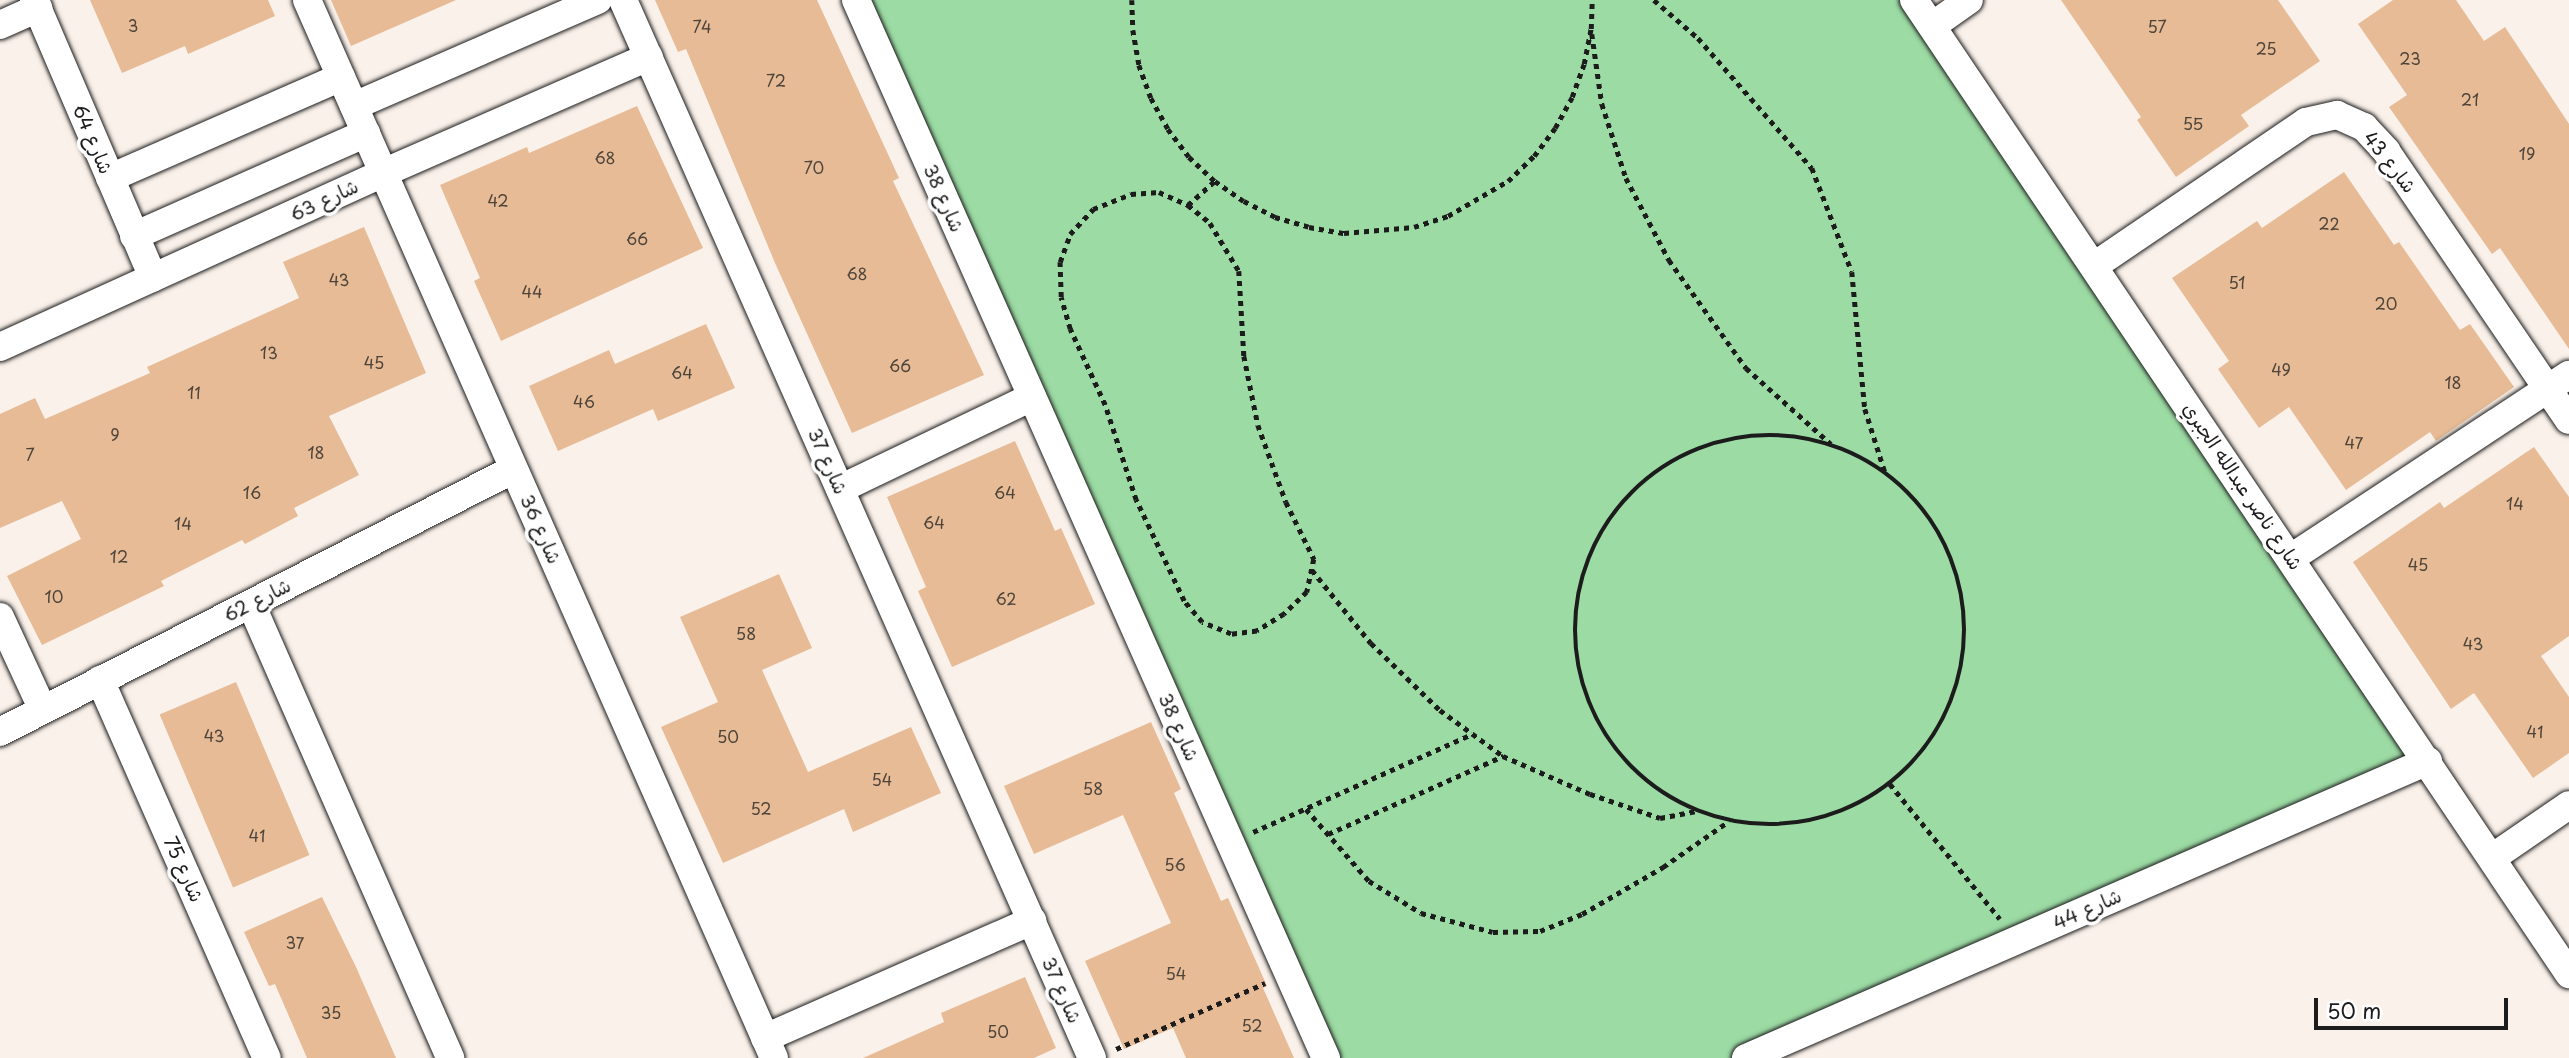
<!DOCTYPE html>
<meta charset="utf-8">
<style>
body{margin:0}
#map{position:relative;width:2569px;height:1058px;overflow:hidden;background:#faf1ea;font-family:"Playpen Sans","Playpen Sans Arabic",sans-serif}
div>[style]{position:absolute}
.green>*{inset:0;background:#9cdba4}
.building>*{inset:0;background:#e6bb96;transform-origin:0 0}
.path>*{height:4.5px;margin-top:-2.25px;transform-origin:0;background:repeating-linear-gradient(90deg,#1c1c1c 0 5px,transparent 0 10px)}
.path>.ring{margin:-2.25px;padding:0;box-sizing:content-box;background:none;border:4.5px solid #1c1c1c;border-radius:50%}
.roads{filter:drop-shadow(0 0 2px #1c1c1c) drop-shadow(0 0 2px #1c1c1c)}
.minor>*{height:28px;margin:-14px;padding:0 14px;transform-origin:14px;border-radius:14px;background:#fff}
span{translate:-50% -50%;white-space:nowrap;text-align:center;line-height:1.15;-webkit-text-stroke:7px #fff;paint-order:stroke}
.number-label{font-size:16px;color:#4e443a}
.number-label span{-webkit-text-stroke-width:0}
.street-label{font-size:19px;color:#1c1c1c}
.scale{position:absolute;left:2314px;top:998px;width:194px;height:32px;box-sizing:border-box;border:4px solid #1c1c1c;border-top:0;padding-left:9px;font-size:21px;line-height:24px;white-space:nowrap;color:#1c1c1c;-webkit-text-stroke:5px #fff;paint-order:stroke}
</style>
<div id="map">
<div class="green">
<i style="clip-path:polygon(856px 0,1913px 0,2428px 761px,1746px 1058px,1326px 1058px)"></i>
</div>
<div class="building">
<i style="clip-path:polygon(90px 0,268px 0,275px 16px,188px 54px,185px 46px,122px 73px)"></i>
<i style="clip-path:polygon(331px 0,456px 0,351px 46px)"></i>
<i style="clip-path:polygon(655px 0,817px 0,899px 178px,893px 181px,984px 375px,852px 433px,775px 263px,686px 49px,678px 52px)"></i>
<i style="clip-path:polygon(2061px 0,2278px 0,2320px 61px,2241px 115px,2249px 126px,2176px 177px,2137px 120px,2141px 117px)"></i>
<i style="clip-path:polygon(2393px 0,2456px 0,2484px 41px,2505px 27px,2569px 124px,2569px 349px,2500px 248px,2492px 254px,2389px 107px,2407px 95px,2358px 24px)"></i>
<i style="clip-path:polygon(637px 106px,703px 248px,501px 341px,474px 281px,480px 278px,440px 185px,527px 147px,529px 153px)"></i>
<i style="clip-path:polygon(2344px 172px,2394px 245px,2399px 242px,2460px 330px,2470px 324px,2514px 387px,2436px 441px,2430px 432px,2346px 490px,2289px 407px,2259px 428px,2218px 369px,2229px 361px,2172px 278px,2257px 221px,2262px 228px)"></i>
<i style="clip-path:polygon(364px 227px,426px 373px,329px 416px,359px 475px,294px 508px,298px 516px,245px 544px,242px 540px,161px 581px,164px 586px,42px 645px,7px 576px,81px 539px,62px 501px,0 528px,0 414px,35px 398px,45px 419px,150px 373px,147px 367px,299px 298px,283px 262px)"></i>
<i style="clip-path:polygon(706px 324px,735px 388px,658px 421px,653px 409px,558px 451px,529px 386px,609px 350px,615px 364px)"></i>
<i style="clip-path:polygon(1015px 441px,1055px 531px,1061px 528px,1095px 604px,952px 667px,918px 591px,926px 587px,887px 497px)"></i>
<i style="clip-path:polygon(2534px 447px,2569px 497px,2569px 636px,2541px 656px,2569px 697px,2569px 753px,2533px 778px,2474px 693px,2451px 709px,2353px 562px,2440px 502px,2444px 508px)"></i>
<i style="clip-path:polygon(779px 574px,812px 648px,762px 670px,808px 772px,911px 727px,941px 793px,853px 832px,844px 809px,723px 863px,661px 727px,718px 702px,680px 617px)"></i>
<i style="left:236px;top:682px;width:188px;height:83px;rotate:67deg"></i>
<i style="clip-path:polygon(1151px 722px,1181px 789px,1174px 793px,1221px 901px,1228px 898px,1267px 986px,1263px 988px,1294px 1058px,1186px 1058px,1173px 1028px,1124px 1049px,1085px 961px,1171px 923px,1123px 815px,1034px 854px,1004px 786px)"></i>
<i style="clip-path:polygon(322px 897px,356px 967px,396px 1058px,307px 1058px,275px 984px,269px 986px,244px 932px)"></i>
<i style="clip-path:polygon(1025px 977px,1056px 1048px,1034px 1058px,863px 1058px,944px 1022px,941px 1013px)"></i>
</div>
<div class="path">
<i style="left:1132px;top:0;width:30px;rotate:88deg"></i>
<i style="left:1133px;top:30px;width:36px;rotate:80deg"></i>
<i style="left:1139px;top:65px;width:35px;rotate:70deg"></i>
<i style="left:1151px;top:98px;width:35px;rotate:61deg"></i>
<i style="left:1168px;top:129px;width:35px;rotate:53deg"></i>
<i style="left:1189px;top:157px;width:35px;rotate:43deg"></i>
<i style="left:1215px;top:181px;width:35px;rotate:35deg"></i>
<i style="left:1244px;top:201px;width:35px;rotate:27deg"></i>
<i style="left:1275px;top:217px;width:35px;rotate:16deg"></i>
<i style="left:1309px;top:227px;width:36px;rotate:10deg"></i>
<i style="left:1344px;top:233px;width:70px;rotate:-4.9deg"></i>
<i style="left:1414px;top:227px;width:36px;rotate:-18deg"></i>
<i style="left:1448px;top:216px;width:69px;rotate:-30.3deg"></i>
<i style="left:1508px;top:181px;width:36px;rotate:-44deg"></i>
<i style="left:1534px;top:156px;width:35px;rotate:-53deg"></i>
<i style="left:1555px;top:128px;width:35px;rotate:-61deg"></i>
<i style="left:1572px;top:97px;width:35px;rotate:-70deg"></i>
<i style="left:1584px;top:64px;width:36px;rotate:-79deg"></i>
<i style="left:1591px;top:29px;width:29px;rotate:-88deg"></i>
<i style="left:1654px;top:0;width:58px;rotate:40.8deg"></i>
<i style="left:1698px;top:38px;width:173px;rotate:48.8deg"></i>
<i style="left:1812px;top:168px;width:111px;rotate:69deg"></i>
<i style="left:1852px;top:272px;width:138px;rotate:84.6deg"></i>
<i style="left:1865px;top:409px;width:66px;rotate:72.4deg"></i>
<i style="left:1592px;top:34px;width:71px;rotate:81.9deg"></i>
<i style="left:1602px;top:104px;width:78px;rotate:72deg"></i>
<i style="left:1626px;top:178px;width:93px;rotate:62.3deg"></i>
<i style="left:1669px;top:260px;width:133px;rotate:54.5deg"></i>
<i style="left:1746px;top:368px;width:114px;rotate:41.8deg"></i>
<i style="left:1159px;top:192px;width:32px;rotate:24deg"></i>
<i style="left:1188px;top:205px;width:28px;rotate:39deg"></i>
<i style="left:1210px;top:223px;width:56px;rotate:58.9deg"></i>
<i style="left:1239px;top:271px;width:85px;rotate:86.6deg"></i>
<i style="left:1244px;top:356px;width:70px;rotate:78.5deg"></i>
<i style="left:1258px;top:425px;width:82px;rotate:70deg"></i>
<i style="left:1286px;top:502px;width:64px;rotate:63.8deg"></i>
<i style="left:1314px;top:559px;width:34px;rotate:102deg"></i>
<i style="left:1307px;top:592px;width:32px;rotate:136deg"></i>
<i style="left:1284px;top:614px;width:32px;rotate:148deg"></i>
<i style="left:1257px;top:631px;width:26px;rotate:173deg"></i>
<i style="left:1231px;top:634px;width:31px;rotate:-158deg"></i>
<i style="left:1202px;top:622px;width:28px;rotate:-131deg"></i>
<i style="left:1184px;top:601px;width:112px;rotate:-115.4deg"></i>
<i style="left:1136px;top:500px;width:100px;rotate:-108.1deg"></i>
<i style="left:1105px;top:405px;width:84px;rotate:-114.7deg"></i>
<i style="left:1070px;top:329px;width:33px;rotate:-106deg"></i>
<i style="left:1061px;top:297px;width:35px;rotate:-92deg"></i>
<i style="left:1060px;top:262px;width:30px;rotate:-70deg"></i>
<i style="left:1070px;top:234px;width:34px;rotate:-47deg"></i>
<i style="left:1093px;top:209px;width:41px;rotate:-21.5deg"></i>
<i style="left:1131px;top:194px;width:28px;rotate:-4deg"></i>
<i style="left:1188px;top:205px;width:36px;rotate:-42deg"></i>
<i class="ring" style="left:1575px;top:435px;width:385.5px;height:385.5px"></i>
<i style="left:1312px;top:570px;width:94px;rotate:51.1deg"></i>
<i style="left:1371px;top:643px;width:96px;rotate:44.2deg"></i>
<i style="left:1440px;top:710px;width:78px;rotate:36.1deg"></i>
<i style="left:1503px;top:756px;width:95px;rotate:23.6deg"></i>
<i style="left:1590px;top:794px;width:74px;rotate:18.9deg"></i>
<i style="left:1660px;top:818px;width:37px;rotate:-11deg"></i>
<i style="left:1890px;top:784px;width:174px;rotate:50.8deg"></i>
<i style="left:1306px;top:809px;width:96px;rotate:48.8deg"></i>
<i style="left:1369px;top:881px;width:61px;rotate:31.6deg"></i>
<i style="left:1421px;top:913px;width:74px;rotate:14.8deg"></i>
<i style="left:1493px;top:932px;width:47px;rotate:-1.2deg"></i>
<i style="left:1540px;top:931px;width:45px;rotate:-22deg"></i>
<i style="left:1582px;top:914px;width:94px;rotate:-30.1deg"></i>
<i style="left:1663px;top:867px;width:80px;rotate:-34.9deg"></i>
<i style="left:1253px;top:832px;width:240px;rotate:-24.1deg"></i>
<i style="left:1328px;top:834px;width:192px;rotate:-24deg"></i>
<i style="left:1116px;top:1049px;width:163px;rotate:-23.9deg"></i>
</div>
<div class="roads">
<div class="minor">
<i style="left:34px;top:0;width:302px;rotate:66.8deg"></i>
<i style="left:307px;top:0;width:1156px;rotate:66.18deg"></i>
<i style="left:623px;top:0;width:1157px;rotate:66.09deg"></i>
<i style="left:856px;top:0;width:1158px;rotate:66.05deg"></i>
<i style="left:1914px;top:0;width:1174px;rotate:56.08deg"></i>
<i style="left:0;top:25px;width:42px;rotate:-24.1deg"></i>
<i style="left:1932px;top:26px;width:45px;rotate:-35.1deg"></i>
<i style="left:354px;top:106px;width:266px;rotate:-23.5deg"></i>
<i style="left:110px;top:178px;width:252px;rotate:-23.6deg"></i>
<i style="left:134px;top:236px;width:254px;rotate:-23.9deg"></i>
<i style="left:2094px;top:266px;width:256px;rotate:-34.2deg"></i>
<i style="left:2306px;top:122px;width:32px;rotate:-13deg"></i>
<i style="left:2337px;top:115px;width:30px;rotate:24deg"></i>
<i style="left:2364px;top:127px;width:33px;rotate:47deg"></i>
<i style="left:2386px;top:151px;width:325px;rotate:55.8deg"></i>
<i style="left:0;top:347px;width:421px;rotate:-24.4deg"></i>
<i style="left:383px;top:173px;width:290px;rotate:-23.6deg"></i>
<i style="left:840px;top:489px;width:213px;rotate:-25.6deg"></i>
<i style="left:2291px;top:558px;width:333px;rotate:-33.4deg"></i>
<i style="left:251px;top:604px;width:496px;rotate:66.3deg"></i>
<i style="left:0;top:617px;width:102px;rotate:65.2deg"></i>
<i style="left:100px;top:680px;width:413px;rotate:66.2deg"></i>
<i style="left:0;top:732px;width:577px;rotate:-27.1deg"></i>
<i style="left:2492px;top:858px;width:93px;rotate:-34.5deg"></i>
<i style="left:765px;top:1038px;width:292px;rotate:-23.7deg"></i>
<i style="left:1746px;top:1058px;width:744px;rotate:-23.53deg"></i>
</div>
</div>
<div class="number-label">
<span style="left:133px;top:25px">3</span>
<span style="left:702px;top:26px">74</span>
<span style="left:2157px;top:26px">57</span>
<span style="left:2266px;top:48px">25</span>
<span style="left:2410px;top:58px">23</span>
<span style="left:776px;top:80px">72</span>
<span style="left:2470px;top:99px">21</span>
<span style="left:2193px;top:123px">55</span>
<span style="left:2527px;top:153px">19</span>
<span style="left:605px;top:157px">68</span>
<span style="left:814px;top:167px">70</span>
<span style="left:498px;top:200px">42</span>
<span style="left:2329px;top:223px">22</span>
<span style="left:637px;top:238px">66</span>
<span style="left:857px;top:273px">68</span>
<span style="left:339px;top:279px">43</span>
<span style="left:2237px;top:282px">51</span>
<span style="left:532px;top:291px">44</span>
<span style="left:2386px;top:303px">20</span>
<span style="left:269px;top:352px">13</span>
<span style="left:374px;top:362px">45</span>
<span style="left:900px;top:365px">66</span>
<span style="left:2281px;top:369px">49</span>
<span style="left:682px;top:372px">64</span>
<span style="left:2453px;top:382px">18</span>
<span style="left:194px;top:392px">11</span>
<span style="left:584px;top:401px">46</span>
<span style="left:115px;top:434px">9</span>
<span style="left:2354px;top:442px">47</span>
<span style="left:316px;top:452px">18</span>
<span style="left:30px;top:454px">7</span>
<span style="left:252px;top:492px">16</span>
<span style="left:1005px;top:492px">64</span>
<span style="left:2515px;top:503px">14</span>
<span style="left:934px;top:522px">64</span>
<span style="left:183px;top:523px">14</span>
<span style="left:119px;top:556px">12</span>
<span style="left:2418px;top:564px">45</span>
<span style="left:54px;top:596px">10</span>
<span style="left:1006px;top:598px">62</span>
<span style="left:746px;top:633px">58</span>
<span style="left:2473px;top:643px">43</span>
<span style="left:2535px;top:731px">41</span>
<span style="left:214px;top:735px">43</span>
<span style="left:728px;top:736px">50</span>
<span style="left:882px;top:779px">54</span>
<span style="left:1093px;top:788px">58</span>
<span style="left:761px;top:808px">52</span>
<span style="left:257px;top:835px">41</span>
<span style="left:1175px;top:864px">56</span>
<span style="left:295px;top:942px">37</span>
<span style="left:1176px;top:973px">54</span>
<span style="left:331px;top:1012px">35</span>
<span style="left:1252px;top:1025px">52</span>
<span style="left:998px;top:1031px">50</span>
</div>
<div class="street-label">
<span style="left:93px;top:139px;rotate:67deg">شارع 64</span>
<span style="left:2390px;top:162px;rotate:52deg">شارع 43</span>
<span style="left:944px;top:198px;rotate:66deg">شارع 38</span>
<span style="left:324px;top:200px;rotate:-25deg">شارع 63</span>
<span style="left:828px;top:461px;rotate:66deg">شارع 37</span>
<span style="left:2243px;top:486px;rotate:56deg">شارع ناصر عبدالله الجبري</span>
<span style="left:541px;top:529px;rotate:66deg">شارع 36</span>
<span style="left:257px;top:600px;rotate:-27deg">شارع 62</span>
<span style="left:1179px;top:727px;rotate:66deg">شارع 38</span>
<span style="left:184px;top:869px;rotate:66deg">شارع 75</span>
<span style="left:2087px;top:909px;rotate:-24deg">شارع 44</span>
<span style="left:1062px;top:990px;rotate:66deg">شارع 37</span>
</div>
<div class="scale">50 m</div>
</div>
